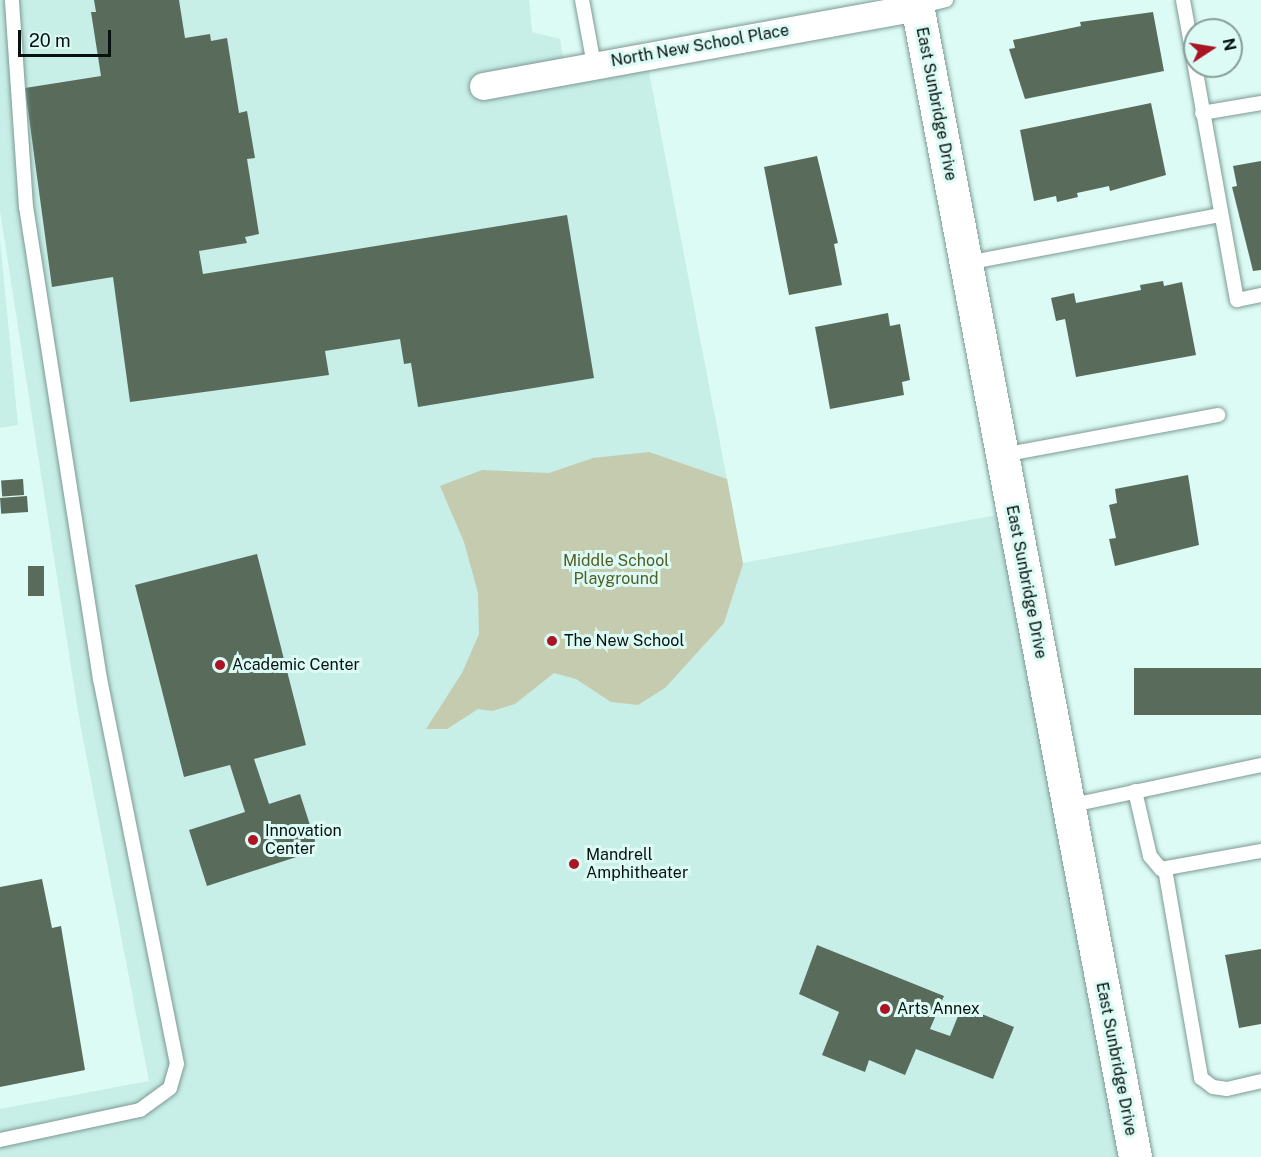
<!DOCTYPE html>
<style>
body{margin:0}
#map{position:relative;width:1261px;height:1157px;overflow:hidden;background:#dcfbf4;font-family:"Public Sans",sans-serif}
div>[style]{position:absolute}
.built>*{inset:0;background:#c7eee7}
.green>*{inset:0;background:#c4cbaf}
.building>*{inset:0;background:#596c5c;transform-origin:0 0}
.roads{filter:drop-shadow(0 0 2px #7d9a94) drop-shadow(0 0 2px #7d9a94)}
.lane>*{height:14px;margin:-7px;padding:0 7px;transform-origin:7px;border-radius:7px;background:#fff}
.street>*{height:27px;margin:-13.5px;padding:0 13.5px;transform-origin:13.5px;border-radius:13.5px;background:#fff}
.secondary>*{height:33px;margin:-16.5px;padding:0 16.5px;transform-origin:16.5px;border-radius:16.5px;background:#fff}
.dots>*{width:16px;height:16px;translate:-50% -50%;box-sizing:border-box;border:3px solid #dcfbf4;border-radius:50%}
span{translate:-50% -50%;white-space:nowrap;text-align:center;line-height:1.15;-webkit-text-stroke:6px #dcfbf4;paint-order:stroke}
.street-label{font-size:16px;color:#07110f}
.park-label{font-size:16px;color:#535d26}
.poi-label{font-size:16px;color:#07110f}
.left{translate:0 -50%;text-align:left}
.north{position:absolute;left:1183px;top:18px;width:60px;height:60px;box-sizing:border-box;background:#dcfbf4;border:2px solid #879d98;border-radius:50%;rotate:78deg;font-size:16px;font-weight:700;line-height:24px;text-align:center;color:#07110f}
.north::after{content:'';display:block;margin:auto;width:21px;height:27px;background:#aa1425;clip-path:polygon(50% 0,100% 100%,50% 72%,0 100%)}
.scale{position:absolute;left:18px;top:30px;width:93px;height:27px;box-sizing:border-box;border:3px solid #07110f;border-top:0;padding-left:8px;font-size:18px;line-height:21px;white-space:nowrap;color:#07110f;-webkit-text-stroke:4px #dcfbf4;paint-order:stroke}
</style>
<div id="map">
<div class="built">
<i style="clip-path:polygon(0 0,529px 0,532px 32px,560px 39px,565px 70px,646px 56px,743px 563px,1013px 512px,1135px 1157px,0 1157px,0 1109px,149px 1081px,79px 718px,0 211px)"></i>
<i style="clip-path:polygon(0 240px,18px 425px,0 428px)"></i>
</div>
<div class="green">
<i style="clip-path:polygon(649px 452px,727px 479px,743px 564px,724px 623px,665px 688px,638px 705px,611px 702px,576px 679px,554px 673px,515px 704px,492px 711px,478px 709px,447px 729px,426px 729px,462px 673px,479px 634px,478px 593px,464px 542px,440px 486px,482px 470px,549px 473px,593px 458px)"></i>
</div>
<div class="building">
<i style="clip-path:polygon(94px 0,179px 0,185px 38px,210px 34px,211px 41px,227px 38px,239px 113px,247px 111px,255px 158px,247px 159px,259px 234px,245px 237px,247px 243px,199px 251px,203px 274px,567px 215px,594px 378px,418px 407px,411px 363px,404px 364px,400px 339px,325px 351px,329px 375px,130px 402px,113px 277px,52px 287px,25px 88px,101px 76px,91px 12px,96px 12px)"></i>
<i style="clip-path:polygon(1153px 12px,1164px 71px,1025px 99px,1009px 49px,1015px 48px,1013px 40px,1081px 26px,1080px 22px)"></i>
<i style="clip-path:polygon(1151px 103px,1166px 175px,1110px 191px,1109px 186px,1077px 193px,1078px 197px,1057px 202px,1056px 196px,1034px 201px,1020px 130px)"></i>
<i style="clip-path:polygon(817px 156px,838px 243px,834px 244px,842px 285px,789px 295px,764px 167px)"></i>
<i style="clip-path:polygon(1261px 161px,1261px 270px,1253px 271px,1232px 187px,1237px 186px,1233px 166px)"></i>
<i style="clip-path:polygon(1163px 281px,1164px 286px,1182px 282px,1196px 355px,1076px 377px,1065px 319px,1056px 321px,1051px 298px,1074px 293px,1076px 303px,1141px 290px,1140px 285px)"></i>
<i style="clip-path:polygon(888px 313px,890px 326px,900px 324px,910px 380px,902px 382px,904px 395px,830px 409px,815px 327px)"></i>
<i style="clip-path:polygon(1188px 475px,1199px 545px,1115px 566px,1109px 539px,1116px 538px,1109px 505px,1117px 503px,1115px 489px)"></i>
<i style="left:23px;top:479px;width:16px;height:22px;rotate:86deg"></i>
<i style="left:27px;top:496px;width:16px;height:27px;rotate:86deg"></i>
<i style="clip-path:polygon(257px 554px,306px 745px,254px 759px,269px 804px,300px 794px,318px 850px,207px 886px,189px 830px,245px 812px,230px 765px,184px 777px,135px 585px)"></i>
<i style="left:28px;top:566px;width:16px;height:30px"></i>
<i style="left:1261px;top:668px;width:47px;height:127px;rotate:90deg"></i>
<i style="clip-path:polygon(42px 879px,52px 928px,61px 926px,85px 1070px,0 1087px,0 887px)"></i>
<i style="clip-path:polygon(817px 945px,944px 996px,930px 1029px,950px 1036px,962px 1006px,1014px 1027px,993px 1079px,916px 1049px,905px 1075px,869px 1060px,865px 1072px,822px 1055px,839px 1012px,799px 994px)"></i>
<i style="clip-path:polygon(1261px 949px,1261px 1024px,1239px 1028px,1225px 955px)"></i>
</div>
<div class="roads">
<div class="lane">
<i style="left:582px;top:0;width:66px;rotate:79.5deg"></i>
<i style="left:1183px;top:0;width:305px;rotate:79.8deg"></i>
<i style="left:1237px;top:300px;width:25px;rotate:-12deg"></i>
<i style="left:918px;top:7px;width:29px;rotate:-14deg"></i>
<i style="left:1202px;top:113px;width:60px;rotate:-9.6deg"></i>
<i style="left:966px;top:263px;width:259px;rotate:-10.7deg"></i>
<i style="left:1002px;top:455px;width:220px;rotate:-10.5deg"></i>
<i style="left:1135px;top:791px;width:67px;rotate:77deg"></i>
<i style="left:1150px;top:856px;width:17px;rotate:50deg"></i>
<i style="left:1161px;top:869px;width:102px;rotate:-10.2deg"></i>
<i style="left:1068px;top:806px;width:197px;rotate:-12deg"></i>
<i style="left:1165px;top:869px;width:212px;rotate:80.2deg"></i>
<i style="left:1201px;top:1078px;width:15px;rotate:37deg"></i>
<i style="left:1213px;top:1087px;width:14px;rotate:8deg"></i>
<i style="left:1227px;top:1089px;width:35px;rotate:-13deg"></i>
<i style="left:0;top:1140px;width:143px;rotate:-12.1deg"></i>
<i style="left:140px;top:1110px;width:37px;rotate:-36deg"></i>
<i style="left:170px;top:1088px;width:25px;rotate:-74deg"></i>
<i style="left:177px;top:1064px;width:393px;rotate:-101.3deg"></i>
<i style="left:100px;top:679px;width:478px;rotate:-98.9deg"></i>
<i style="left:26px;top:207px;width:207px;rotate:-93.9deg"></i>
</div>
<div class="street">
<i style="left:483px;top:86px;width:442px;rotate:-10.3deg"></i>
</div>
<div class="secondary">
<i style="left:916px;top:0;width:1178px;rotate:79.28deg"></i>
</div>
</div>
<div class="dots">
<i style="left:552px;top:641px;background:#aa1425"></i>
<i style="left:220px;top:665px;background:#aa1425"></i>
<i style="left:253px;top:840px;background:#aa1425"></i>
<i style="left:574px;top:864px;background:#aa1425"></i>
<i style="left:885px;top:1009px;background:#aa1425"></i>
</div>
<div class="street-label">
<span style="left:700px;top:46px;rotate:-10deg">North New School Place</span>
<span style="left:936px;top:104px;rotate:79deg">East Sunbridge Drive</span>
<span style="left:1026px;top:582px;rotate:79deg">East Sunbridge Drive</span>
<span style="left:1116px;top:1059px;rotate:79deg">East Sunbridge Drive</span>
</div>
<div class="park-label">
<span style="left:616px;top:570px">Middle School<br>Playground</span>
</div>
<div class="poi-label">
<span class="left" style="left:564px;top:641px">The New School</span>
<span class="left" style="left:232px;top:665px">Academic Center</span>
<span class="left" style="left:265px;top:840px">Innovation<br>Center</span>
<span class="left" style="left:586px;top:864px">Mandrell<br>Amphitheater</span>
<span class="left" style="left:897px;top:1009px">Arts Annex</span>
</div>
<div class="north">N</div>
<div class="scale">20 m</div>
</div>
